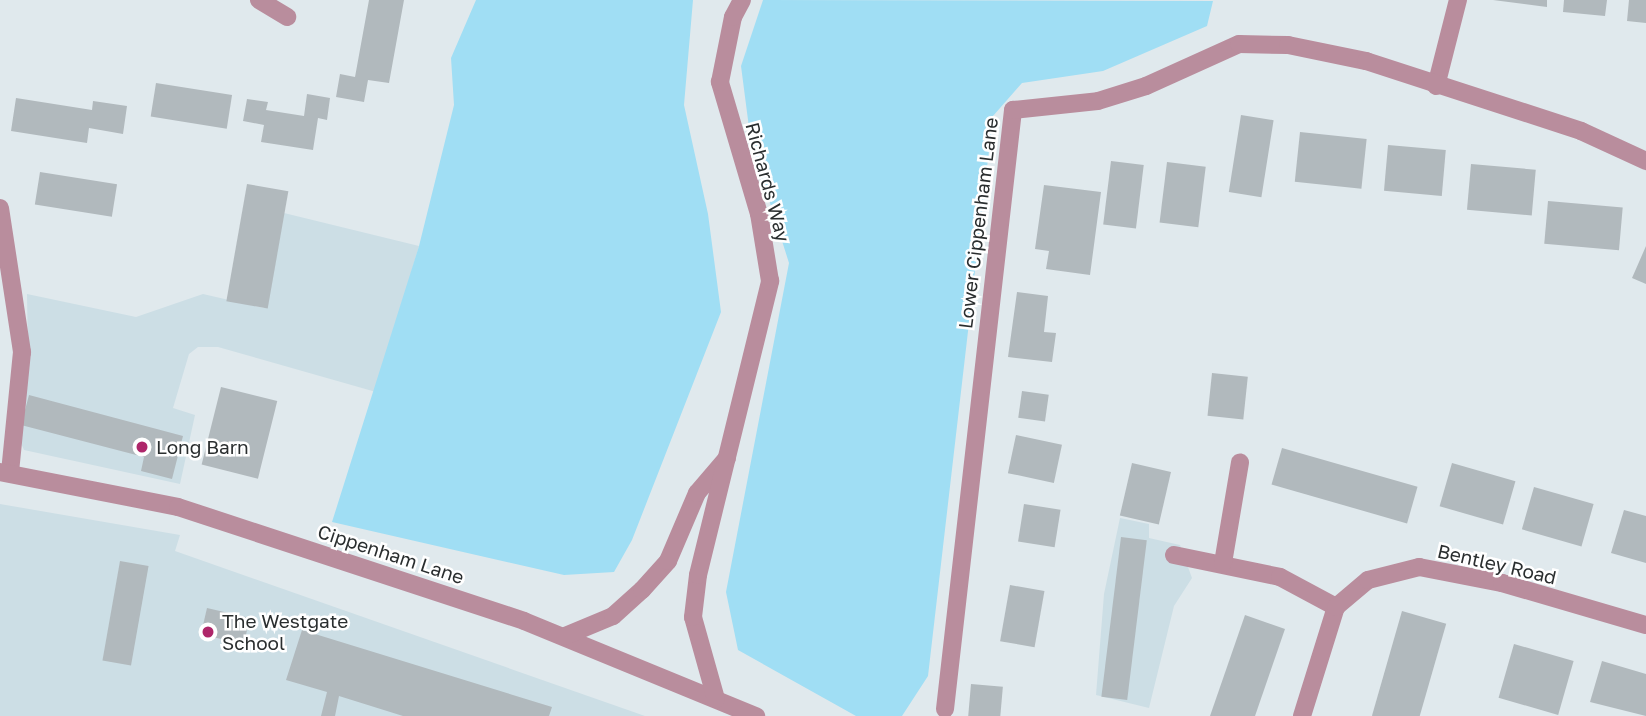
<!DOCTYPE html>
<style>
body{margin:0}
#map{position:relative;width:1646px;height:716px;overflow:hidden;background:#e0e9ed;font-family:"Golos Text",sans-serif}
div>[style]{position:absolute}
.built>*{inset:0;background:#ccdee5}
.green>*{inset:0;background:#a0def4}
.building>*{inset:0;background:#b1b9bd;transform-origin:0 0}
.minor>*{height:18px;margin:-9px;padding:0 9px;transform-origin:9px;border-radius:9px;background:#b98d9d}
.dots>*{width:19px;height:19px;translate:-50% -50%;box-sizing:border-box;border:4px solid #fff;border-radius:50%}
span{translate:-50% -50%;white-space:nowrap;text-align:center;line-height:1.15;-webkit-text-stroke:5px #fff;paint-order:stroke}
.street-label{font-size:19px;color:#2a2e2f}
.poi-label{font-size:19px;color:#2a2e2f}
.left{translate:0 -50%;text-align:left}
</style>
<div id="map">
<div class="built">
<i style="clip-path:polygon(284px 213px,419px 246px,376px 392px,218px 347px,198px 347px,189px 354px,173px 408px,195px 415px,180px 484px,24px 450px,13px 425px,28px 358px,27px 294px,136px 317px,203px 294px,264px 308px)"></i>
<i style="clip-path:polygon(0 504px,180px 535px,175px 551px,645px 716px,0 716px)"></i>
<i style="clip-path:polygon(1120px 518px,1149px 524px,1149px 538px,1180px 545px,1192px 578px,1174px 606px,1149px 708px,1096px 695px,1104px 594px)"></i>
</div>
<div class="green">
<i style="clip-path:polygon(476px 0,693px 0,684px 105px,708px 214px,721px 312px,632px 540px,614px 572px,564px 575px,332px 522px,419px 246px,454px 105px,451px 58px)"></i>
<i style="clip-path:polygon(763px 0,1213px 1px,1207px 26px,1103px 71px,1022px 83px,993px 116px,928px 676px,902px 716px,856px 716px,738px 650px,726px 592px,789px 263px,751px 143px,741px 66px)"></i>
</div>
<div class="building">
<i style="clip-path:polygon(369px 0,404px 0,389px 83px,368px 80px,364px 102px,336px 97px,340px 74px,355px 77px)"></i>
<i style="clip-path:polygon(1493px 0,1547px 0,1547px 7px)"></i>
<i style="clip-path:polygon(1564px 0,1607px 0,1605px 16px,1563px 12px)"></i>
<i style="clip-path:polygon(1629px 0,1646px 0,1646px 23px,1627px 21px)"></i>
<i style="left:156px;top:83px;width:77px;height:34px;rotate:9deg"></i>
<i style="clip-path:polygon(307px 94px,330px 98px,327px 120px,318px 118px,313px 150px,261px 142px,264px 125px,243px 121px,247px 99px,268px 102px,266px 110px,304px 116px)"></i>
<i style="clip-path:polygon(16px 98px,92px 110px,93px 101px,127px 106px,123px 134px,89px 128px,87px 143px,11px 131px)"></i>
<i style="left:1241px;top:115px;width:33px;height:78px;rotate:9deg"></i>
<i style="left:1300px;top:132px;width:67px;height:50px;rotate:6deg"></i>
<i style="left:1388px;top:145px;width:58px;height:46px;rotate:5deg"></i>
<i style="left:1111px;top:161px;width:33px;height:64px;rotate:7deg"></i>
<i style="left:1167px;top:162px;width:39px;height:61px;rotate:7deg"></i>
<i style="left:1471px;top:164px;width:65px;height:46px;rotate:5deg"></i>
<i style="left:40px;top:172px;width:78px;height:33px;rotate:9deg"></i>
<i style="left:247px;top:184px;width:42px;height:119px;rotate:10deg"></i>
<i style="clip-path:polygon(1044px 185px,1101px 192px,1090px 275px,1046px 269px,1049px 251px,1035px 249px)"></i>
<i style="left:1548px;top:201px;width:75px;height:43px;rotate:5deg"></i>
<i style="clip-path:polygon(1646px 246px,1646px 284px,1632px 278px)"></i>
<i style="clip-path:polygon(1017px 292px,1048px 296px,1044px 332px,1056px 333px,1052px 362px,1008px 357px)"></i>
<i style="left:1212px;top:373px;width:36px;height:43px;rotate:6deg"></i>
<i style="left:221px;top:387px;width:58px;height:80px;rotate:14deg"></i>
<i style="left:1022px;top:391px;width:27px;height:27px;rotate:8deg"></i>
<i style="clip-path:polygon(29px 395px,183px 436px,172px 479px,141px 471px,144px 457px,21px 425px)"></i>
<i style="left:1016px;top:435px;width:47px;height:39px;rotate:12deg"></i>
<i style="left:1282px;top:448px;width:141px;height:38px;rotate:16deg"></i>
<i style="left:1132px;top:463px;width:40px;height:54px;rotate:13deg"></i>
<i style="left:1452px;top:463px;width:66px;height:45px;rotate:16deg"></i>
<i style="left:1534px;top:487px;width:62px;height:44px;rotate:16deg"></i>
<i style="left:1024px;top:504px;width:37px;height:38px;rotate:9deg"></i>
<i style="clip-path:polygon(1624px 510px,1646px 516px,1646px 563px,1611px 553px)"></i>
<i style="left:1121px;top:537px;width:26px;height:161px;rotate:7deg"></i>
<i style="left:120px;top:561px;width:29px;height:101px;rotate:10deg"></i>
<i style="left:1010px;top:585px;width:35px;height:57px;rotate:10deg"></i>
<i style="left:207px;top:608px;width:44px;height:27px;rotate:13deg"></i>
<i style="left:1402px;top:611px;width:46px;height:109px;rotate:16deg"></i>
<i style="clip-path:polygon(1245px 615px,1285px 629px,1255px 716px,1210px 716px)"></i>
<i style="clip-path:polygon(302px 630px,552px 707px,549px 716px,403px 716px,339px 696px,335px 716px,321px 716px,327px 692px,286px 680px)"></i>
<i style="left:1514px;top:644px;width:62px;height:56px;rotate:16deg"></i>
<i style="clip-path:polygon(1602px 661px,1646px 674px,1646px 716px,1590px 702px)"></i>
<i style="left:971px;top:684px;width:32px;height:32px;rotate:5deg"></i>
</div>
<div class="minor">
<i style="left:259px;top:0;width:33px;rotate:31deg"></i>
<i style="left:1436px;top:86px;width:89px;rotate:-75.7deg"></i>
<i style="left:0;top:208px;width:146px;rotate:81.3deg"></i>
<i style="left:22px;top:352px;width:122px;rotate:95.7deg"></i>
<i style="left:0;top:472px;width:181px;rotate:11.1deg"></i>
<i style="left:178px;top:507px;width:364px;rotate:18.2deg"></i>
<i style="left:524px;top:621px;width:251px;rotate:22.3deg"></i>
<i style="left:1174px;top:555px;width:108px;rotate:11.7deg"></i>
<i style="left:1280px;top:577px;width:64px;rotate:28.2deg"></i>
<i style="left:1223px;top:563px;width:102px;rotate:-80.4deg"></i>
<i style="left:565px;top:636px;width:52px;rotate:-22.6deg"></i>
<i style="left:613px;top:616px;width:39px;rotate:-42deg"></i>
<i style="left:642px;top:590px;width:39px;rotate:-48deg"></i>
<i style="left:668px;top:561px;width:74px;rotate:-66.9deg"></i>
<i style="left:697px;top:493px;width:46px;rotate:-49.4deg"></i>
<i style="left:716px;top:699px;width:85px;rotate:-105.7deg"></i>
<i style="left:693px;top:617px;width:42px;rotate:-83.2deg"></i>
<i style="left:698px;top:575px;width:303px;rotate:-76.2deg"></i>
<i style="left:770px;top:281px;width:68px;rotate:-99.3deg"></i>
<i style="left:759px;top:214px;width:138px;rotate:-106.5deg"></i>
<i style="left:720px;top:82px;width:66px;rotate:-78.7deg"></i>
<i style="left:733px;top:17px;width:19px;rotate:-62deg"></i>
<i style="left:945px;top:709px;width:603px;rotate:-83.52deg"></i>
<i style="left:1013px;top:110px;width:85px;rotate:-6deg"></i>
<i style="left:1098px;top:101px;width:50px;rotate:-17.4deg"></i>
<i style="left:1146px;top:86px;width:102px;rotate:-24.3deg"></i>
<i style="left:1239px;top:44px;width:49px;rotate:1.2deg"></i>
<i style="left:1288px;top:45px;width:80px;rotate:11.6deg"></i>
<i style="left:1366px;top:61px;width:226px;rotate:18deg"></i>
<i style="left:1581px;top:131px;width:72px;rotate:24.8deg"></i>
<i style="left:1302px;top:716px;width:114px;rotate:-72.7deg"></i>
<i style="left:1336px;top:607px;width:42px;rotate:-40.2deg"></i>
<i style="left:1368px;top:580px;width:53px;rotate:-14.3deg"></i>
<i style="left:1419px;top:567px;width:85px;rotate:10.9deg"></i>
<i style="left:1502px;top:583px;width:150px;rotate:16.3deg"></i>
</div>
<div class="dots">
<i style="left:142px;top:447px;background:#ae266a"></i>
<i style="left:208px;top:632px;background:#ae266a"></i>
</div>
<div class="street-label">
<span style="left:768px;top:182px;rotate:75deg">Richards Way</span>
<span style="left:978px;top:223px;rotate:-83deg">Lower Cippenham Lane</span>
<span style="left:391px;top:554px;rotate:18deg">Cippenham Lane</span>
<span style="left:1497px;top:564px;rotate:13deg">Bentley Road</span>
</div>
<div class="poi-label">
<span class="left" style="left:156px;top:447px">Long Barn</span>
<span class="left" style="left:222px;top:632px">The Westgate<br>School</span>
</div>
</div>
